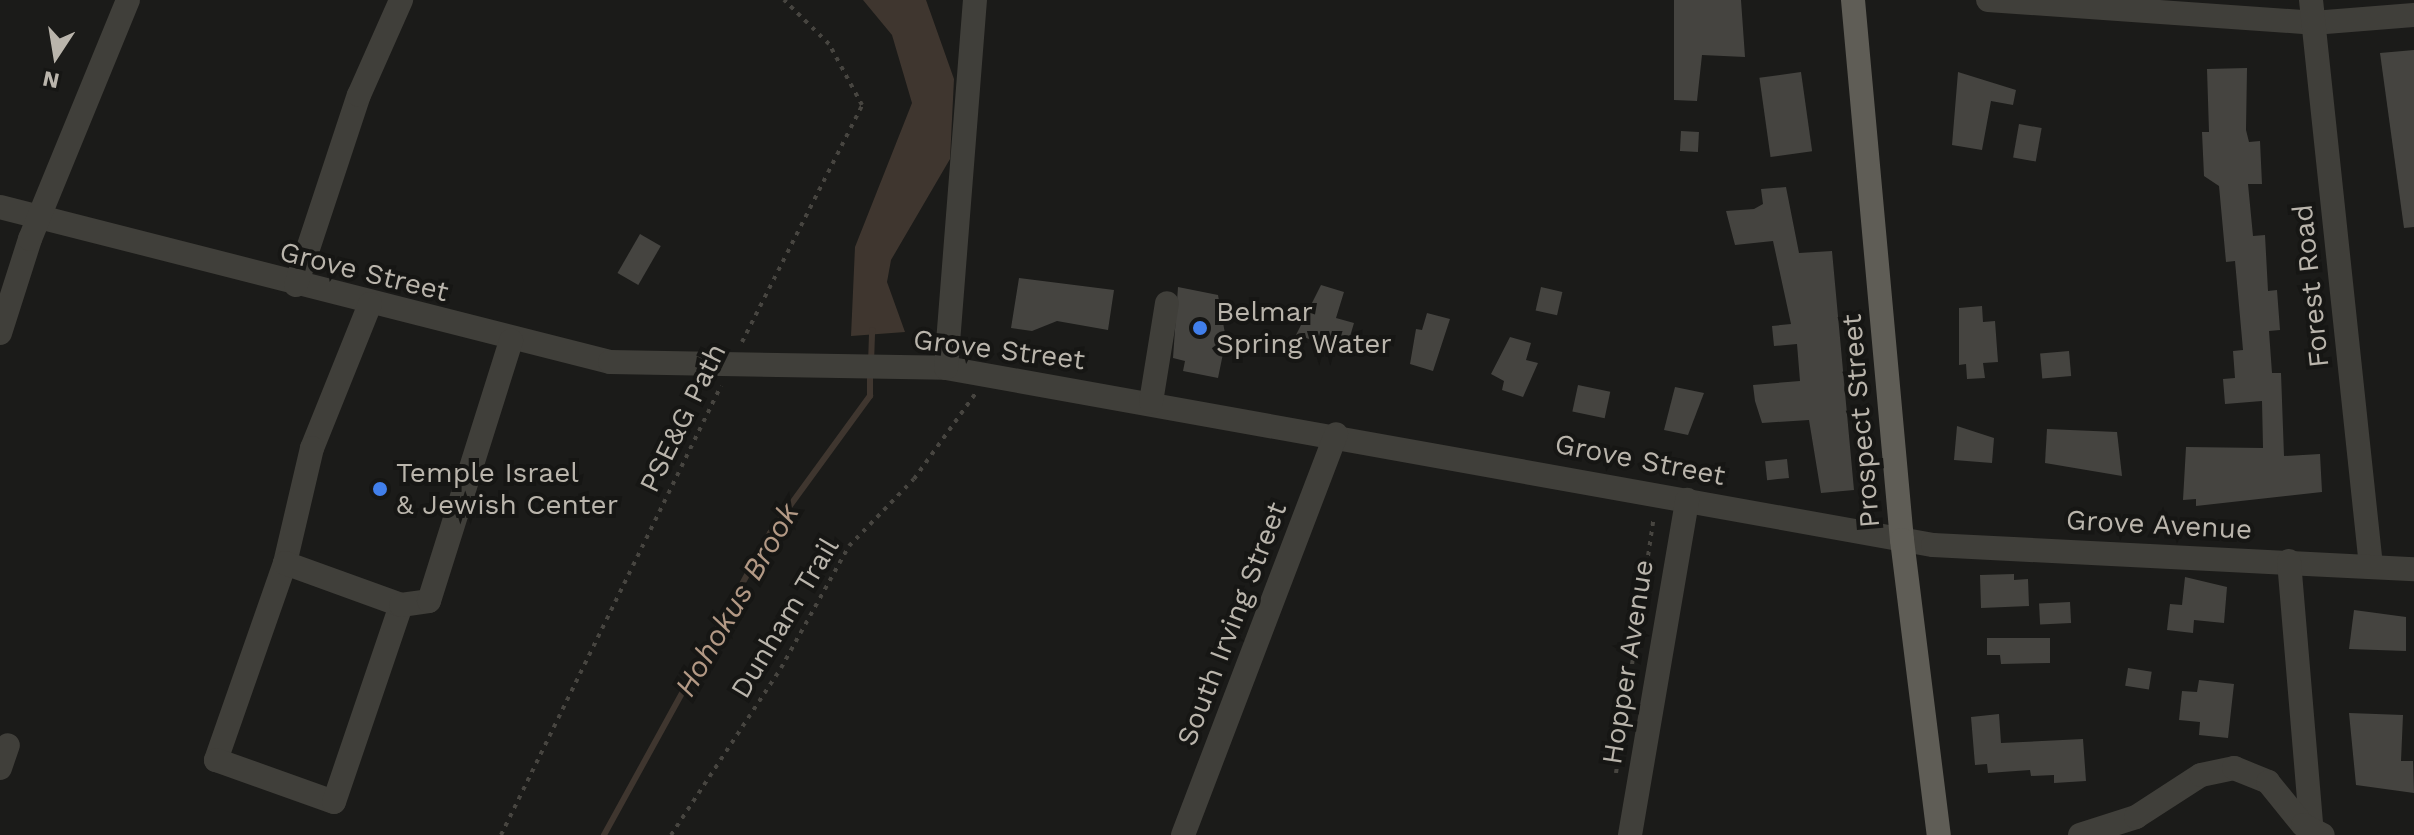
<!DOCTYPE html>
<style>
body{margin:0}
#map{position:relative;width:2414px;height:835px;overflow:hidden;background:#1b1b19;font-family:"Work Sans",sans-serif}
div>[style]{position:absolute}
.water>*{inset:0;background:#3f362f}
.stream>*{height:6px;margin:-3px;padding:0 3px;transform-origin:3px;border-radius:3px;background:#3f362f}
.building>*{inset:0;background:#454440;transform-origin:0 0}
.path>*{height:4px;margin-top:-2px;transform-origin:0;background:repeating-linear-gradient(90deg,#474540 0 4px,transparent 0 10px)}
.minor>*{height:24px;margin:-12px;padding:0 12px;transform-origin:12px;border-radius:12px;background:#403f3a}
.major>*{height:24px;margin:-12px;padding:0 12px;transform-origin:12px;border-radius:12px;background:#5f5d56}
.dots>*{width:22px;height:22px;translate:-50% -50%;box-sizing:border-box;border:4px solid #161614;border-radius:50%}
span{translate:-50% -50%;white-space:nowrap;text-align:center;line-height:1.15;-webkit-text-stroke:8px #161614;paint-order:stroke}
.street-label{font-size:28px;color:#bab5ac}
.poi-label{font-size:28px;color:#bab5ac}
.left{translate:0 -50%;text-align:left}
.water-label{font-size:30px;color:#b39985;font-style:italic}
.north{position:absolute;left:16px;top:16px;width:80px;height:80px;-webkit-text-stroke:6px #161614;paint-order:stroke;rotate:192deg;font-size:22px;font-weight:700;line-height:32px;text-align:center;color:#bab5ac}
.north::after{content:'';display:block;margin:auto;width:28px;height:36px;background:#bab5ac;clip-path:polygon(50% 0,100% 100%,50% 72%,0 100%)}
</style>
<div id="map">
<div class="water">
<i style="clip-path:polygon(863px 0,926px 0,954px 79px,950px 159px,891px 260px,887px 282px,905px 332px,851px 336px,855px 247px,912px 103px,892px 35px)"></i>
</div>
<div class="stream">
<i style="left:871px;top:363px;width:33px;rotate:-88deg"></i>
<i style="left:604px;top:835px;width:345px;rotate:-61.2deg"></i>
<i style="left:770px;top:533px;width:170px;rotate:-53.9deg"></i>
<i style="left:870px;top:396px;width:22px;rotate:-90deg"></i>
</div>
<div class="building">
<i style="clip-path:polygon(1674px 0,1741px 0,1745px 57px,1702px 55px,1697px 101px,1674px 100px)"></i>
<i style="clip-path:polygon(2414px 50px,2414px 227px,2404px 228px,2380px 53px)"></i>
<i style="clip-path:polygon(2247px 68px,2246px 130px,2249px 142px,2260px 141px,2262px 184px,2248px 184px,2253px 236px,2265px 235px,2268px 291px,2277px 290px,2280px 330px,2269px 331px,2272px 373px,2281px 373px,2284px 456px,2320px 454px,2322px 492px,2196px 506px,2196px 499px,2183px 500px,2186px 447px,2263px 448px,2262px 401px,2225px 404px,2223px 379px,2235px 378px,2233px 351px,2243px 350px,2235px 261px,2226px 262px,2219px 186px,2204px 176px,2202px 132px,2209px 132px,2207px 69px)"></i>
<i style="left:1801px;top:72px;width:80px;height:42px;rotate:82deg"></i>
<i style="clip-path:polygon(1958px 72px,2016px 90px,2013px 105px,1991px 101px,1982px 150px,1952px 145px)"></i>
<i style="left:2019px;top:124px;width:23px;height:34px;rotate:10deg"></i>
<i style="left:1681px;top:131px;width:18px;height:20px;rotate:3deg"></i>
<i style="clip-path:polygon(1786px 187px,1799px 253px,1832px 251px,1854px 490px,1821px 493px,1809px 420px,1762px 423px,1755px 401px,1753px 385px,1800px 381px,1797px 344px,1774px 346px,1772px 326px,1791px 324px,1773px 241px,1735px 245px,1726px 211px,1754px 209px,1763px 204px,1761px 189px)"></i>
<i style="left:640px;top:234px;width:24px;height:45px;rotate:30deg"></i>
<i style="clip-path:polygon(1019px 278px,1114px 290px,1108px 330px,1057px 321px,1032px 331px,1011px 328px)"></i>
<i style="clip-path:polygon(1321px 285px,1344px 292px,1336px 318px,1354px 323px,1346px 350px,1296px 335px)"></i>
<i style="clip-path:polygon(1178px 287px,1218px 295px,1226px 339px,1218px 378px,1183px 371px,1185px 361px,1173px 358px)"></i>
<i style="left:1541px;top:287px;width:22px;height:24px;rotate:13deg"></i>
<i style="clip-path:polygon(1982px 306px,1983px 322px,1995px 321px,1998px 362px,1983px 363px,1985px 378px,1967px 379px,1966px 364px,1959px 365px,1959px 308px)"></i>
<i style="clip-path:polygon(1427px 313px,1450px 319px,1433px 371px,1410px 364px,1416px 329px,1422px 330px)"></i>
<i style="clip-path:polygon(1510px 337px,1531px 343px,1526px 360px,1538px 363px,1523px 397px,1502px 390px,1504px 381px,1491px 374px)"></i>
<i style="left:2069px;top:351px;width:25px;height:29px;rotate:85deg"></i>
<i style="left:1578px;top:385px;width:33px;height:27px;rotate:12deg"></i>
<i style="clip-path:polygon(1675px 387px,1704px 393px,1688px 435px,1664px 430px)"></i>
<i style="clip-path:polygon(1957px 426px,1994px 438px,1992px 463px,1954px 460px)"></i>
<i style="clip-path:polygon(2047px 429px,2117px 432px,2122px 476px,2045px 463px)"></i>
<i style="left:1787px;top:459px;width:19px;height:22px;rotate:84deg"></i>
<i style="clip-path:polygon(2014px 574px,2014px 580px,2028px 579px,2029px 606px,1981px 608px,1980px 575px)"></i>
<i style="clip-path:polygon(2185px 577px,2227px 587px,2224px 623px,2194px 620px,2193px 633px,2167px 630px,2170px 604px,2182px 605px)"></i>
<i style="left:2070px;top:602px;width:21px;height:31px;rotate:87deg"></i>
<i style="clip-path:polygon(2354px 610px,2406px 617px,2406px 651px,2349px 649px)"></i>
<i style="clip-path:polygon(1987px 638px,2050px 638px,2050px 663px,2001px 664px,2000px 655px,1987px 655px)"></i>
<i style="left:2128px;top:668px;width:24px;height:18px;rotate:9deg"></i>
<i style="clip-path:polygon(2199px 680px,2234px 684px,2228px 738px,2199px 735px,2200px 722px,2179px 720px,2182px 691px,2197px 692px)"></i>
<i style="clip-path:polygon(2349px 713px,2403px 715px,2401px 761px,2413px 761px,2414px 793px,2356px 785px)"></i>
<i style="clip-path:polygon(1999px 714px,2001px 743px,2083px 739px,2086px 781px,2054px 783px,2054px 775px,2031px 776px,2030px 770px,1988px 773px,1987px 764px,1975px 765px,1971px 717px)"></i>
</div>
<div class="path">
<i style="left:742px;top:342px;width:266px;rotate:-63.1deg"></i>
<i style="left:862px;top:105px;width:69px;rotate:-118.4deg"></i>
<i style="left:829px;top:44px;width:63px;rotate:-135.6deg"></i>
<i style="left:1616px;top:773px;width:259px;rotate:-81.6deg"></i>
<i style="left:501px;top:835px;width:500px;rotate:-63.9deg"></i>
<i style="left:671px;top:835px;width:200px;rotate:-56.6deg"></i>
<i style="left:781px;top:668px;width:140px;rotate:-60.9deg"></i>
<i style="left:849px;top:546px;width:93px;rotate:-45.9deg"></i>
<i style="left:914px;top:479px;width:105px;rotate:-54.3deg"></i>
</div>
<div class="minor">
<i style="left:1988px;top:0;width:326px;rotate:4deg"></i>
<i style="left:2313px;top:23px;width:101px;rotate:-4.5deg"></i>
<i style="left:2311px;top:0;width:569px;rotate:83.95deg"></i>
<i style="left:0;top:207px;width:629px;rotate:14.26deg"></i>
<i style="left:610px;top:362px;width:336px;rotate:1deg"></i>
<i style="left:946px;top:368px;width:1003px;rotate:10.17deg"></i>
<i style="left:1933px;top:545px;width:482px;rotate:2.9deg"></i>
<i style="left:296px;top:285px;width:200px;rotate:-71.7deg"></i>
<i style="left:359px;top:95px;width:104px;rotate:-66.1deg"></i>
<i style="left:370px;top:304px;width:155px;rotate:111.9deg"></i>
<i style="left:312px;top:448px;width:118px;rotate:103.2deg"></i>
<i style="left:285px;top:563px;width:209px;rotate:109.3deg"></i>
<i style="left:216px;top:760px;width:125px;rotate:19.6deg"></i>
<i style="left:334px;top:802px;width:208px;rotate:-71.2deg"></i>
<i style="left:0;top:333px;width:99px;rotate:-72.3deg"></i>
<i style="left:30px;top:239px;width:258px;rotate:-67.7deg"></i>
<i style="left:946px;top:368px;width:369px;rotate:-85.5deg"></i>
<i style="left:1151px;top:402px;width:100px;rotate:-80.8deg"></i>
<i style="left:2289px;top:561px;width:275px;rotate:85.2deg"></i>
<i style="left:285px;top:563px;width:123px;rotate:19.9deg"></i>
<i style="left:401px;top:605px;width:28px;rotate:-8deg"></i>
<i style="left:429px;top:601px;width:273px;rotate:-72.5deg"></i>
<i style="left:0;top:768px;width:24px;rotate:-71deg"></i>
<i style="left:1183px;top:835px;width:429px;rotate:-69.1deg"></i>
<i style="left:1630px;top:835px;width:340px;rotate:-80.3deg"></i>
<i style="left:2080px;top:835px;width:59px;rotate:-17.8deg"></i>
<i style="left:2136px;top:817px;width:77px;rotate:-32.9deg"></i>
<i style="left:2201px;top:775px;width:34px;rotate:-12deg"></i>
<i style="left:2234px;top:768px;width:37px;rotate:22deg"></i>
<i style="left:2268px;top:782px;width:55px;rotate:50.9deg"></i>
<i style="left:2303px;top:825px;width:22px;rotate:27deg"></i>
</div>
<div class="major">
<i style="left:1853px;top:0;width:542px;rotate:84.82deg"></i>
<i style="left:1902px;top:540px;width:297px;rotate:82.9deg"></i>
</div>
<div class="dots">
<i style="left:1200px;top:328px;background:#417feb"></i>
<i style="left:380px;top:489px;background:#417feb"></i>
</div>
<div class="street-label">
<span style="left:364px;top:272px;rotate:14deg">Grove Street</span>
<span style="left:2311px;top:286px;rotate:-96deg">Forest Road</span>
<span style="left:999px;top:350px;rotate:7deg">Grove Street</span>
<span style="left:683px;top:418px;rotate:-64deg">PSE&amp;G Path</span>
<span style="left:1861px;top:421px;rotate:-95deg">Prospect Street</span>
<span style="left:1640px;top:460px;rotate:11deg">Grove Street</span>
<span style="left:2159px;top:525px;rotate:3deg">Grove Avenue</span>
<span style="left:785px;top:618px;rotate:-59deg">Dunham Trail</span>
<span style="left:1232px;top:624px;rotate:-69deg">South Irving Street</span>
<span style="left:1628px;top:662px;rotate:-81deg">Hopper Avenue</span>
</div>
<div class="poi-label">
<span class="left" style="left:1216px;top:328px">Belmar<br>Spring Water</span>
<span class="left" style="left:396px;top:489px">Temple Israel<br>&amp; Jewish Center</span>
</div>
<div class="water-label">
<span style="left:737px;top:600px;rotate:-60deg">Hohokus Brook</span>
</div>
<div class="north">N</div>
</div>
